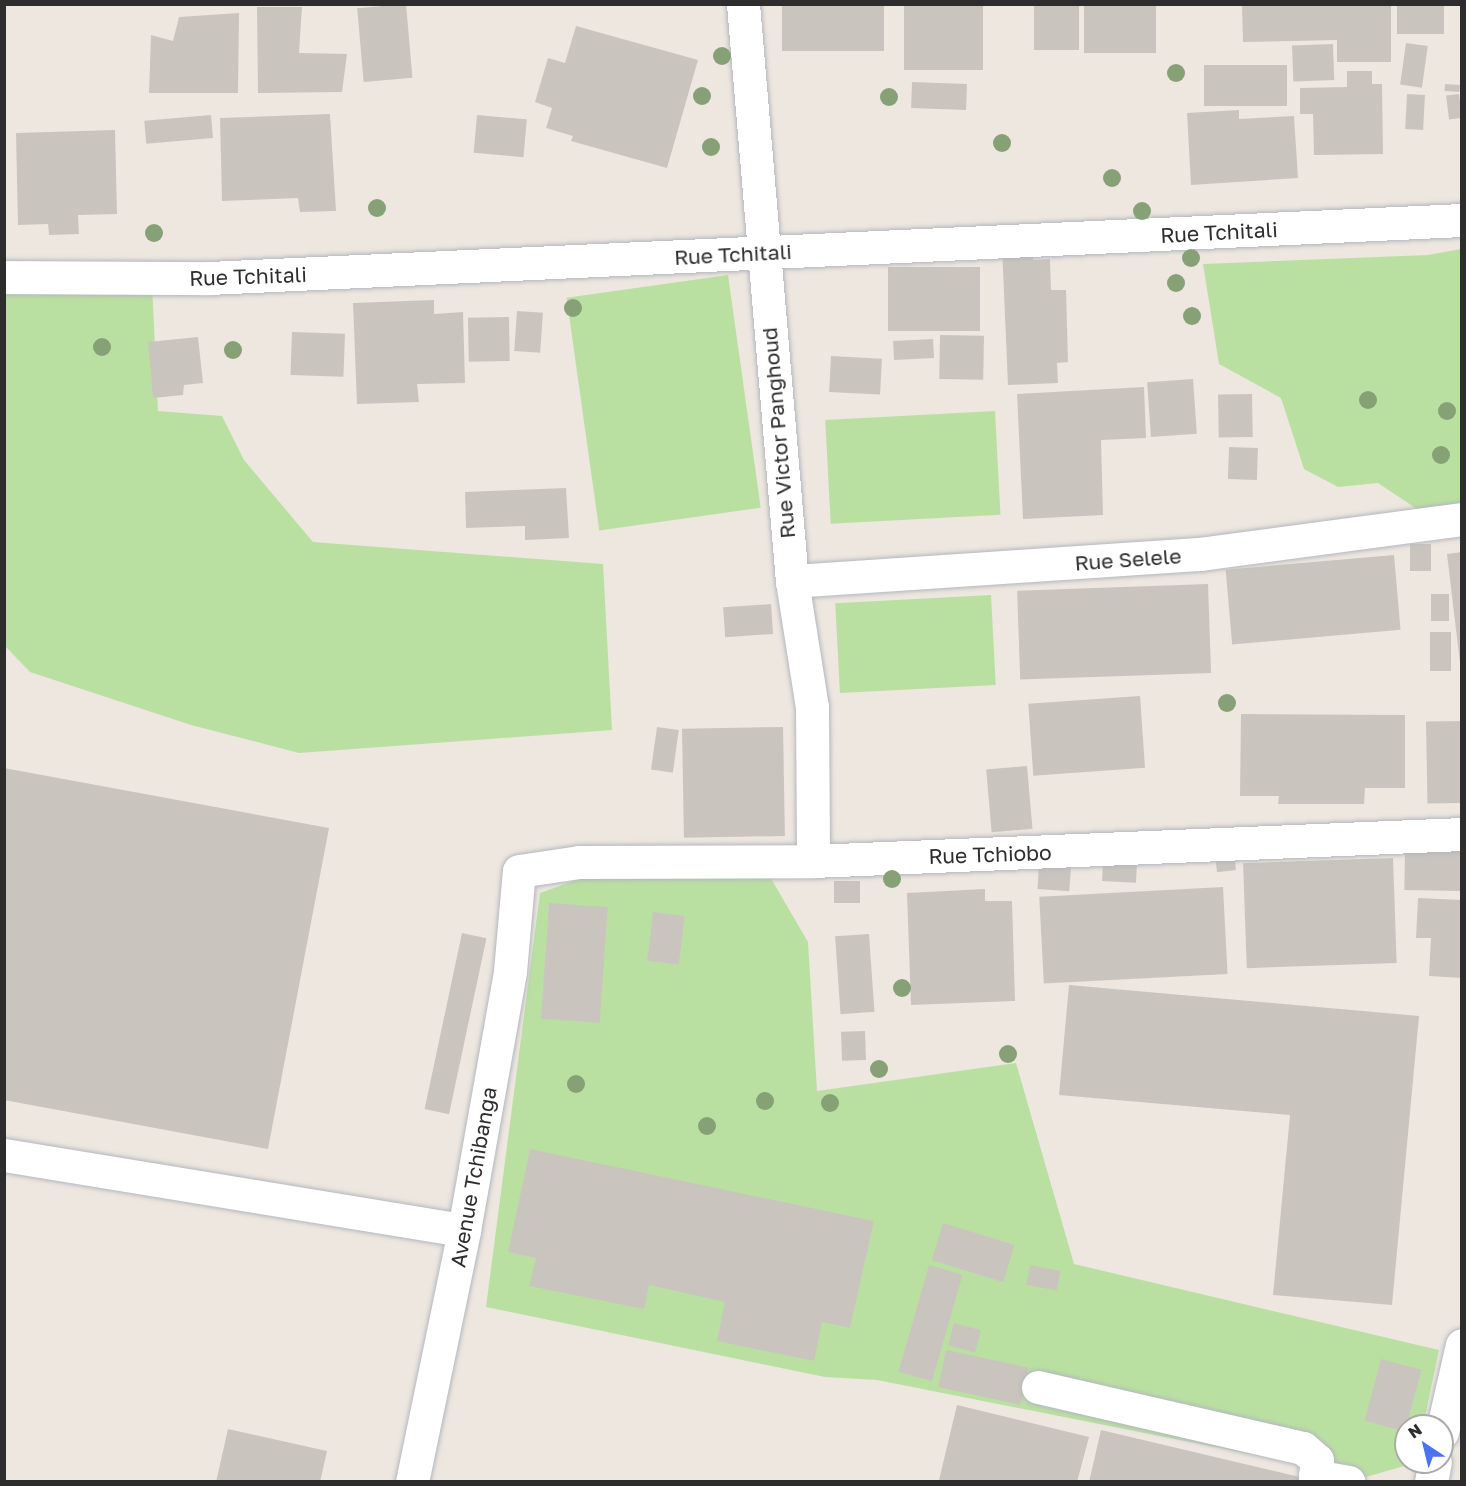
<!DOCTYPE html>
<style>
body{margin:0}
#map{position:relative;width:1466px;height:1486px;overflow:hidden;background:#ede7e0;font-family:"Golos Text",sans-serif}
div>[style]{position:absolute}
.green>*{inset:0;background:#bae0a1;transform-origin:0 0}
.building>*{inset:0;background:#c9c5be;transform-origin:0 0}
.roads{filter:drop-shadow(0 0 2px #b4b7bf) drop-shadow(0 0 2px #b4b7bf)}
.minor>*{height:33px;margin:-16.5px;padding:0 16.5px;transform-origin:16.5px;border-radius:16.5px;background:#fff}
.trees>*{width:18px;height:18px;margin:-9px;border-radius:50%;background:#86a176}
span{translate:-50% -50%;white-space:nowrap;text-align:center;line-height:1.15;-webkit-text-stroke:4.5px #fff;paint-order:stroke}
.street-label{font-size:21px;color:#2d2d2d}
.frame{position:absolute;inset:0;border:6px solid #2d2d2d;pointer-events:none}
.north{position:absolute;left:1394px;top:1414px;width:60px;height:60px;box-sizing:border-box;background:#fff;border:2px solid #ababab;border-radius:50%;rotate:325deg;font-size:16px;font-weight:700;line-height:24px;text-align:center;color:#2d2d2d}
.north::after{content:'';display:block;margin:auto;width:21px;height:27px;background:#4c73ef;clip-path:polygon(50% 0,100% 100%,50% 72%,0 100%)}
</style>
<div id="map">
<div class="green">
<i style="clip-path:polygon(1461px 249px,1461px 510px,1426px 515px,1378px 483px,1338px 487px,1304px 469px,1281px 398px,1219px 364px,1203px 264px,1428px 255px)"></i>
<i style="left:728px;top:275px;width:235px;height:163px;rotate:82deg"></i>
<i style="clip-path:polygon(152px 284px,158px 411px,222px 416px,244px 460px,313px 542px,603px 564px,612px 730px,299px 753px,191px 725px,30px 672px,5px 646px,5px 296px,24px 285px)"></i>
<i style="left:995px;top:411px;width:104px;height:170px;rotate:87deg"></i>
<i style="left:991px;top:595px;width:90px;height:156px;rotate:87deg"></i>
<i style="clip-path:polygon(593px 874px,657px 879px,769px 875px,808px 942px,817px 1091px,1016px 1063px,1074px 1264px,1439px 1350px,1423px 1426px,1406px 1426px,1406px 1462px,1411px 1464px,1366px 1477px,877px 1380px,825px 1377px,486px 1307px,540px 893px)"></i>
</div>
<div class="building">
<i style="left:406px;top:4px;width:74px;height:49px;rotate:85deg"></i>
<i style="left:782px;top:4px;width:102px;height:47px"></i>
<i style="left:904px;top:4px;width:79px;height:66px"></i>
<i style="left:1034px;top:4px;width:45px;height:46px"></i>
<i style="left:1084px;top:4px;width:72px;height:49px"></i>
<i style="clip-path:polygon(1242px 4px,1391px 4px,1391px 62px,1337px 62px,1337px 40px,1243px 42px)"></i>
<i style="left:1397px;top:4px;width:47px;height:30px"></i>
<i style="clip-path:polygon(257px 7px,302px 7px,299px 53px,347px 54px,342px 92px,258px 93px)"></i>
<i style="clip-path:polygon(239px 13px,238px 93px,149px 93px,151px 35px,173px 41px,179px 17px)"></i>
<i style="clip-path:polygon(576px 26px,698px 60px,667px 168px,571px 141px,573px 136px,546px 128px,552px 108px,535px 102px,548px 58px,565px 63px)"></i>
<i style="left:1406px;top:43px;width:22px;height:42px;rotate:8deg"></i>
<i style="left:1333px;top:44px;width:36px;height:41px;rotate:88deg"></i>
<i style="left:1287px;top:65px;width:41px;height:83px;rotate:90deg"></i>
<i style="clip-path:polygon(1347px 71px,1372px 71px,1372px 84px,1382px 84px,1383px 154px,1314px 155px,1313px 114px,1300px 114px,1300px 88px,1347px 87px)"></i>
<i style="left:967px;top:84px;width:26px;height:55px;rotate:92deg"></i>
<i style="left:1445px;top:84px;width:15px;height:7px;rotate:4deg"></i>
<i style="left:1407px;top:94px;width:18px;height:35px;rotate:3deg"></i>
<i style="left:1459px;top:94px;width:24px;height:13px;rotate:83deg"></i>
<i style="clip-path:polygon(1239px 110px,1239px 119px,1294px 116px,1298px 178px,1191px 185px,1187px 113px)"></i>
<i style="clip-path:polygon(330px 114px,336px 211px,300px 212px,298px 198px,222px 201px,220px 118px)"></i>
<i style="left:211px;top:115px;width:23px;height:67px;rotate:85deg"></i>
<i style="left:477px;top:115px;width:50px;height:38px;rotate:5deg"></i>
<i style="clip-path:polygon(115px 130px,117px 214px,78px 215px,79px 234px,49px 235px,48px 224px,18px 225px,16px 133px)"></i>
<i style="clip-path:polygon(1032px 245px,1033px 260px,1050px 259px,1051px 290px,1066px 290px,1068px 362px,1057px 363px,1058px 383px,1008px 385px,1002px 247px)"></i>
<i style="left:888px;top:267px;width:92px;height:64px"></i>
<i style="clip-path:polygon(434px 300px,434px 314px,463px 312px,465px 383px,417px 384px,419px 402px,357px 404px,353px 303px)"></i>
<i style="left:517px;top:311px;width:26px;height:40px;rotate:4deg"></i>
<i style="left:509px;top:317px;width:44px;height:41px;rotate:89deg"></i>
<i style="left:292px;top:332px;width:53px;height:43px;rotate:2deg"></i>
<i style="left:940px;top:335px;width:44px;height:44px;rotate:1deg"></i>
<i style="clip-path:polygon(198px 337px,203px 383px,184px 385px,183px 395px,153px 398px,148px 342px)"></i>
<i style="left:933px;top:339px;width:19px;height:40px;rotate:87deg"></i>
<i style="left:831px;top:356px;width:51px;height:36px;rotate:3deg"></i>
<i style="left:1193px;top:379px;width:55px;height:46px;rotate:86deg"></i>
<i style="clip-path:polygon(1144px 387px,1146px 438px,1101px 440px,1103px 515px,1023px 519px,1017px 394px)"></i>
<i style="left:1252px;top:394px;width:43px;height:34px;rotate:89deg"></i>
<i style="left:1229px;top:447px;width:29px;height:32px;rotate:2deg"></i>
<i style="clip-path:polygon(566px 488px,569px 538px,525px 540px,525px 526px,466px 528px,465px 492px)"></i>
<i style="left:1410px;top:544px;width:21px;height:27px"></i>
<i style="clip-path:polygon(1462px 552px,1462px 663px,1460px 663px,1447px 554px)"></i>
<i style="left:1394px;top:555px;width:75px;height:169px;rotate:85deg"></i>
<i style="left:1208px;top:584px;width:89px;height:191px;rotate:88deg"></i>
<i style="left:1431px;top:594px;width:18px;height:27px"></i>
<i style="left:771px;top:604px;width:30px;height:48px;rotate:86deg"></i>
<i style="left:1430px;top:632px;width:21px;height:39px"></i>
<i style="left:1140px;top:696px;width:72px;height:112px;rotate:86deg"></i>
<i style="clip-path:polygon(1241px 714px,1405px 715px,1405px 788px,1365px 788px,1364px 804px,1278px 804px,1279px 796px,1240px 796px)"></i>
<i style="left:1460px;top:721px;width:82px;height:34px;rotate:89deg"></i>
<i style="left:657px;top:727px;width:22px;height:43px;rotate:8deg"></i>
<i style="left:783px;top:727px;width:109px;height:101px;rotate:89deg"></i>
<i style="left:1027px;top:766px;width:63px;height:41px;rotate:85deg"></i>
<i style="clip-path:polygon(4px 768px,329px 828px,268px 1149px,4px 1100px)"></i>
<i style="left:1405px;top:850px;width:57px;height:40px;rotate:1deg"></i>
<i style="left:1234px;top:854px;width:16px;height:19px;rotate:83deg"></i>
<i style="left:1393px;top:858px;width:105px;height:150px;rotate:88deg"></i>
<i style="left:1103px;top:862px;width:34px;height:19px;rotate:3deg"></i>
<i style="left:1039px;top:866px;width:32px;height:23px;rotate:4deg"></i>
<i style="left:834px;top:881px;width:26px;height:22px"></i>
<i style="left:1223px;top:887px;width:87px;height:184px;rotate:87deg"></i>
<i style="clip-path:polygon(985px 889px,985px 901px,1012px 901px,1015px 1001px,911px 1005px,907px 893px)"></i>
<i style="clip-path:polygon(1418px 898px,1462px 900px,1462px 978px,1429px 976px,1431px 938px,1416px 938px)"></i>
<i style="left:549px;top:903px;width:59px;height:116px;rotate:4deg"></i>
<i style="left:653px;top:912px;width:32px;height:49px;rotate:7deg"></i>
<i style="left:462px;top:933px;width:25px;height:180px;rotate:12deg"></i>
<i style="left:869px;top:934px;width:78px;height:34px;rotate:86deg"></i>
<i style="clip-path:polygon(1069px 985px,1419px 1016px,1392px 1305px,1273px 1295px,1290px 1115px,1059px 1095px)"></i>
<i style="left:865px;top:1031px;width:29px;height:24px;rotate:88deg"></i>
<i style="clip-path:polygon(530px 1149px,874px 1221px,850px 1328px,822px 1322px,814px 1361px,717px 1341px,725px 1302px,649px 1285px,644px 1309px,529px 1286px,536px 1258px,508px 1252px)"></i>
<i style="left:943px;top:1223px;width:75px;height:39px;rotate:17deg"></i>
<i style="left:929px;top:1265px;width:35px;height:111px;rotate:16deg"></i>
<i style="left:1030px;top:1265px;width:31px;height:20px;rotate:11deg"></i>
<i style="left:954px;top:1323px;width:28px;height:23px;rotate:15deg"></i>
<i style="left:946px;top:1350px;width:84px;height:38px;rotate:12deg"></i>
<i style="left:1381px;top:1359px;width:42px;height:64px;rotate:15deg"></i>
<i style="clip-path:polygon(957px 1405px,1089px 1437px,1077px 1482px,939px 1480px)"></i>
<i style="clip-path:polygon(228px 1429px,327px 1451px,320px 1482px,216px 1482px)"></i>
<i style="clip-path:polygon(1101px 1430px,1317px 1481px,1317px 1482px,1089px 1482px)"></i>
</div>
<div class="roads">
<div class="minor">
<i style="left:743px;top:4px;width:579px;rotate:85.15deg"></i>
<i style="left:792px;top:581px;width:128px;rotate:81deg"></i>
<i style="left:812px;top:707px;width:154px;rotate:89.6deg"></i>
<i style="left:4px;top:277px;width:205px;rotate:0.3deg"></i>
<i style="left:209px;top:278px;width:1254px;rotate:-2.65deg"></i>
<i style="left:792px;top:581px;width:409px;rotate:-3.8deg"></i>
<i style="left:1200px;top:554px;width:264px;rotate:-7.6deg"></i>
<i style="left:4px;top:1155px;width:466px;rotate:9.3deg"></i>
<i style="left:1038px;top:1387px;width:272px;rotate:13deg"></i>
<i style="left:1303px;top:1448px;width:18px;rotate:41deg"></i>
<i style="left:1317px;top:1460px;width:16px;rotate:97deg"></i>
<i style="left:1315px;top:1476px;width:34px;rotate:10deg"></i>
<i style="left:1442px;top:1432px;width:89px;rotate:-77.1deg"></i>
<i style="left:412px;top:1482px;width:257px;rotate:-78.3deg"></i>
<i style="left:464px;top:1230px;width:263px;rotate:-79.9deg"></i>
<i style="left:510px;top:971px;width:100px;rotate:-84.9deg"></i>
<i style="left:519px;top:871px;width:61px;rotate:-8.5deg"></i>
<i style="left:579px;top:862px;width:234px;rotate:-0.2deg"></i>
<i style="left:813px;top:861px;width:650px;rotate:-2.38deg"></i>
<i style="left:1431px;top:1482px;width:20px;rotate:-79deg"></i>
</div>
</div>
<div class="trees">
<i style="left:722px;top:56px"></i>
<i style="left:1176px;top:73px"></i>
<i style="left:702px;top:96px"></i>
<i style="left:889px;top:97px"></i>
<i style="left:1002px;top:143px"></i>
<i style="left:711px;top:147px"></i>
<i style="left:1112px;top:178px"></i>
<i style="left:377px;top:208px"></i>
<i style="left:1142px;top:211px"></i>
<i style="left:154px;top:233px"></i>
<i style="left:1191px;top:258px"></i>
<i style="left:1176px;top:283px"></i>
<i style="left:573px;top:308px"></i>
<i style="left:1192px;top:316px"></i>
<i style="left:102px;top:347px"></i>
<i style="left:233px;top:350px"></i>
<i style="left:1368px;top:400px"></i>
<i style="left:1447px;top:411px"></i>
<i style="left:1441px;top:455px"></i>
<i style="left:1227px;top:703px"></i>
<i style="left:892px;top:879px"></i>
<i style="left:902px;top:988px"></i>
<i style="left:1008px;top:1054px"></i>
<i style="left:879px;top:1069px"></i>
<i style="left:576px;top:1084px"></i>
<i style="left:765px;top:1101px"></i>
<i style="left:830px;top:1103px"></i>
<i style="left:707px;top:1126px"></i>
</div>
<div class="street-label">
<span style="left:1219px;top:232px;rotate:-3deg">Rue Tchitali</span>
<span style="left:733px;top:254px;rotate:-3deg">Rue Tchitali</span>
<span style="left:248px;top:276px;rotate:-2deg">Rue Tchitali</span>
<span style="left:778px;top:433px;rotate:-95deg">Rue Victor Panghoud</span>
<span style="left:1128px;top:559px;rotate:-4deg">Rue Selele</span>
<span style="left:990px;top:854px;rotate:-2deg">Rue Tchiobo</span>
<span style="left:473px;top:1177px;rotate:-80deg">Avenue Tchibanga</span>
</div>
<div class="frame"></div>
<div class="north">N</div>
</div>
